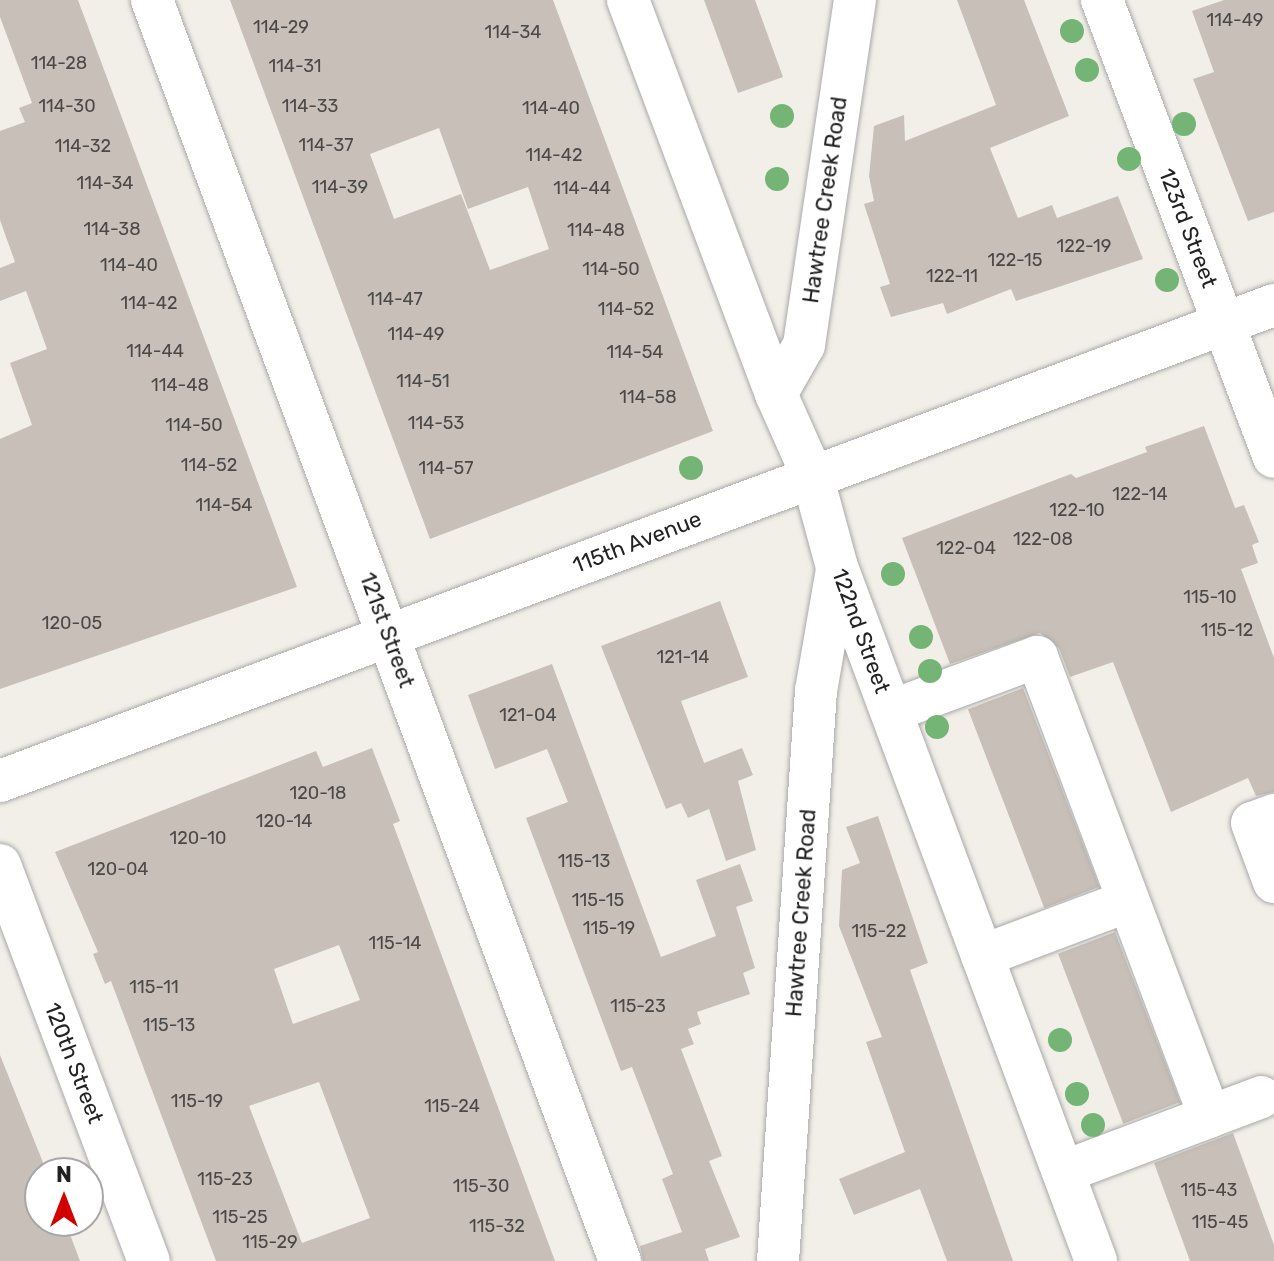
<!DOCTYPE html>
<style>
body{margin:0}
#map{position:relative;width:1274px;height:1261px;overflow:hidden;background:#f2efe9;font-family:Rubik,sans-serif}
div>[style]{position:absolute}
.building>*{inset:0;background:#c7bfb8;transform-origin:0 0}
.roads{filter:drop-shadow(0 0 2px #a9a9a9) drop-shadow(0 0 2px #a9a9a9)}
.minor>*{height:42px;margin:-21px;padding:0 21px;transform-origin:21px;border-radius:21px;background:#fff}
.trees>*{width:24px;height:24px;margin:-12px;border-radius:50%;background:#74b475}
span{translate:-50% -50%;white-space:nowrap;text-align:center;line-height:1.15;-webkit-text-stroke:7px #fff;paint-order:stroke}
.number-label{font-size:18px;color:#4b4948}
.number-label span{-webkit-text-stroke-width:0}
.street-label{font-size:22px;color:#222}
.north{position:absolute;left:24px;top:1157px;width:80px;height:80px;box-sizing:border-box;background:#fff;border:2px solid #a7a7a7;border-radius:50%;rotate:0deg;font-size:22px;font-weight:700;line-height:32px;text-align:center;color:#222}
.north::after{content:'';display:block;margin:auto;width:28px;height:36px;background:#d40000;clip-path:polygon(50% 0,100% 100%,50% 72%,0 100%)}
</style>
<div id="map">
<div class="building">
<i style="clip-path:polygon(0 0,78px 0,297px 587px,0 689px,0 439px,32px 425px,10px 363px,47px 349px,26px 291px,0 301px,0 268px,15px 262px,0 220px,0 131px,25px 122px,19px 108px,32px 103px,0 17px)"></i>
<i style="clip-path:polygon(evenodd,230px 0,553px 0,713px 431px,430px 539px,230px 0,439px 128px,468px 209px,528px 187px,549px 249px,490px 270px,461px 194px,394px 219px,370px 154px,439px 128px)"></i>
<i style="clip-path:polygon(704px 0,755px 0,783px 77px,738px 93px)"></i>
<i style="clip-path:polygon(957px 0,1024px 0,1069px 116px,990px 148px,1018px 218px,1052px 205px,1057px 218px,1118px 196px,1143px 259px,1016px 301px,1011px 289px,947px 314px,943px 303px,891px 317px,880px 287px,890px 284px,864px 204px,874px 201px,869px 176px,874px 126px,904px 115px,905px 141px,996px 105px)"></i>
<i style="clip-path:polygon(1224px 0,1274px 0,1274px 212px,1248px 221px,1193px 79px,1214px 72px,1192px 11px)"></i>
<i style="clip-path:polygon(1204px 426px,1235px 508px,1244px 505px,1259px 542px,1252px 545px,1258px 563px,1241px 569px,1274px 658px,1274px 792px,1256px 796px,1248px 778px,1171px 812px,1113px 662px,1070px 677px,1059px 648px,1040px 633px,950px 664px,902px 538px,1071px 474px,1076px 478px,1147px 452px,1145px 447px)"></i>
<i style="clip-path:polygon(720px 601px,748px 677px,681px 701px,704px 763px,742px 748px,753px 775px,738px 781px,756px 850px,726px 861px,709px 809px,688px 818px,681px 803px,666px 809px,601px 646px)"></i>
<i style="clip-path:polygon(552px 664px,661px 957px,716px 936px,696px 880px,740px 864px,753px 901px,736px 907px,755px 968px,743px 973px,750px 994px,697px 1012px,701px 1024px,688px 1029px,694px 1044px,681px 1049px,722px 1156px,709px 1161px,740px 1237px,705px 1249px,709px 1261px,643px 1261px,640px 1246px,682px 1232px,662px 1179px,673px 1174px,632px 1067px,621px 1071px,526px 818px,568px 802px,547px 749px,495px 769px,468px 695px)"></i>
<i style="left:1023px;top:688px;width:213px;height:59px;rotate:69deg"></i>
<i style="clip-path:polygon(evenodd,372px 748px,400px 821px,393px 824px,555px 1261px,216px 1261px,111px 981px,105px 984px,93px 954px,98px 952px,55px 852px,316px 751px,323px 767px,372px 748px,339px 945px,360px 1000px,293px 1024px,274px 969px,339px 945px,372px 748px,319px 1082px,370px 1218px,302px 1243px,249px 1106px,319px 1082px)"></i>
<i style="clip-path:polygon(878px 816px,928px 963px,910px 970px,1013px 1261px,947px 1261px,920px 1189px,854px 1215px,839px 1179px,905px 1152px,866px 1042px,882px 1037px,839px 926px,842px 870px,860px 863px,846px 827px)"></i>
<i style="left:1115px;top:932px;width:182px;height:61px;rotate:69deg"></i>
<i style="clip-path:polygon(0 1055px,46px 1170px,40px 1172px,40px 1221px,65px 1221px,80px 1261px,0 1261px)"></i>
<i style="clip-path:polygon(1233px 1133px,1274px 1245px,1274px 1261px,1190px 1261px,1154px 1163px)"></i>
</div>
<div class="roads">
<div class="minor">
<i style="left:152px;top:0;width:1345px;rotate:69.64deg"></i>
<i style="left:628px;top:0;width:421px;rotate:69.4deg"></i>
<i style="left:776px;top:394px;width:89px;rotate:66deg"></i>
<i style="left:812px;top:475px;width:95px;rotate:74.8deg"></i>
<i style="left:837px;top:567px;width:741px;rotate:69.53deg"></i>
<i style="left:1102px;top:0;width:488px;rotate:69.4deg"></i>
<i style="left:776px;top:394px;width:56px;rotate:-60.3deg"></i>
<i style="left:804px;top:345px;width:349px;rotate:-81.6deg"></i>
<i style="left:891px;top:711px;width:156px;rotate:-20.3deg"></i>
<i style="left:1037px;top:657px;width:491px;rotate:69.4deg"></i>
<i style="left:0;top:781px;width:1360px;rotate:-20.49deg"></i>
<i style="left:1274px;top:815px;width:23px;rotate:160deg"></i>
<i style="left:1252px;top:823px;width:63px;rotate:69.6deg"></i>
<i style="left:0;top:865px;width:423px;rotate:69.4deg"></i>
<i style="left:982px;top:956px;width:156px;rotate:-20.6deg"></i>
<i style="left:1063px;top:1172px;width:212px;rotate:-20.7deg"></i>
<i style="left:778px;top:1261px;width:571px;rotate:-86.19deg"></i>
<i style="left:816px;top:691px;width:124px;rotate:-80.2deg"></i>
</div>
</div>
<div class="trees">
<i style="left:1072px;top:31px"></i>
<i style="left:1087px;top:70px"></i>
<i style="left:782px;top:116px"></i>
<i style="left:1184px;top:124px"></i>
<i style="left:1129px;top:159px"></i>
<i style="left:777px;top:179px"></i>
<i style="left:1167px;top:280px"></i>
<i style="left:691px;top:468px"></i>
<i style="left:893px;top:574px"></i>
<i style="left:921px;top:637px"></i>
<i style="left:930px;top:671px"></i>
<i style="left:937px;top:727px"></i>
<i style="left:1060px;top:1040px"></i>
<i style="left:1077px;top:1094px"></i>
<i style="left:1093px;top:1125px"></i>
</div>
<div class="number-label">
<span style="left:1235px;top:20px">114-49</span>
<span style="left:281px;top:27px">114-29</span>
<span style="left:513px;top:32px">114-34</span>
<span style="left:59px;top:63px">114-28</span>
<span style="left:295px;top:66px">114-31</span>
<span style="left:67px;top:106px">114-30</span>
<span style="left:310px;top:106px">114-33</span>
<span style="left:551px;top:108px">114-40</span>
<span style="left:326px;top:145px">114-37</span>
<span style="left:83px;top:146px">114-32</span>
<span style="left:554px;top:155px">114-42</span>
<span style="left:105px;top:183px">114-34</span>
<span style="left:340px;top:187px">114-39</span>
<span style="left:582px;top:188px">114-44</span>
<span style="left:112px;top:229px">114-38</span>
<span style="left:596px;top:230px">114-48</span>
<span style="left:1084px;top:246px">122-19</span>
<span style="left:1015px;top:260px">122-15</span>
<span style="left:129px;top:265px">114-40</span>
<span style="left:611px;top:269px">114-50</span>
<span style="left:952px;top:276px">122-11</span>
<span style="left:395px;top:299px">114-47</span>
<span style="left:149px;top:303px">114-42</span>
<span style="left:626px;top:309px">114-52</span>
<span style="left:416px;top:334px">114-49</span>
<span style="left:155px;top:351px">114-44</span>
<span style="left:635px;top:352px">114-54</span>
<span style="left:423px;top:381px">114-51</span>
<span style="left:180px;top:385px">114-48</span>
<span style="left:648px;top:397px">114-58</span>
<span style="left:436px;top:423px">114-53</span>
<span style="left:194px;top:425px">114-50</span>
<span style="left:209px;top:465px">114-52</span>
<span style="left:446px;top:468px">114-57</span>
<span style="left:1140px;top:494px">122-14</span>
<span style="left:224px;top:505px">114-54</span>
<span style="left:1077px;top:510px">122-10</span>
<span style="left:1043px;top:539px">122-08</span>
<span style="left:966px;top:548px">122-04</span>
<span style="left:1210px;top:597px">115-10</span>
<span style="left:72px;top:623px">120-05</span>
<span style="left:1227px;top:630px">115-12</span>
<span style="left:683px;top:657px">121-14</span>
<span style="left:528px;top:715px">121-04</span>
<span style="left:318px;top:793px">120-18</span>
<span style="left:284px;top:821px">120-14</span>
<span style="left:198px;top:838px">120-10</span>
<span style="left:584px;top:861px">115-13</span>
<span style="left:118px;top:869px">120-04</span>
<span style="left:598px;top:900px">115-15</span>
<span style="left:609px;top:928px">115-19</span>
<span style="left:879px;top:931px">115-22</span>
<span style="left:395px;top:943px">115-14</span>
<span style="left:154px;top:987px">115-11</span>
<span style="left:638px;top:1006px">115-23</span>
<span style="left:169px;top:1025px">115-13</span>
<span style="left:197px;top:1101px">115-19</span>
<span style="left:452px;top:1106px">115-24</span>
<span style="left:225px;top:1179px">115-23</span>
<span style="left:481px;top:1186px">115-30</span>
<span style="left:1209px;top:1190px">115-43</span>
<span style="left:240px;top:1217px">115-25</span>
<span style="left:1220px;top:1222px">115-45</span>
<span style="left:497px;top:1226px">115-32</span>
<span style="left:270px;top:1242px">115-29</span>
</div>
<div class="street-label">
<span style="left:825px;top:200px;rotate:-82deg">Hawtree Creek Road</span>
<span style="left:1188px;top:228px;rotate:69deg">123rd Street</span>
<span style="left:637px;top:542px;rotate:-21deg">115th Avenue</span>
<span style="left:387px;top:630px;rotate:70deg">121st Street</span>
<span style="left:861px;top:631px;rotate:70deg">122nd Street</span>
<span style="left:801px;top:913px;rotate:-86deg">Hawtree Creek Road</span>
<span style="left:74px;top:1063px;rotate:69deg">120th Street</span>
</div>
<div class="north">N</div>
</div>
